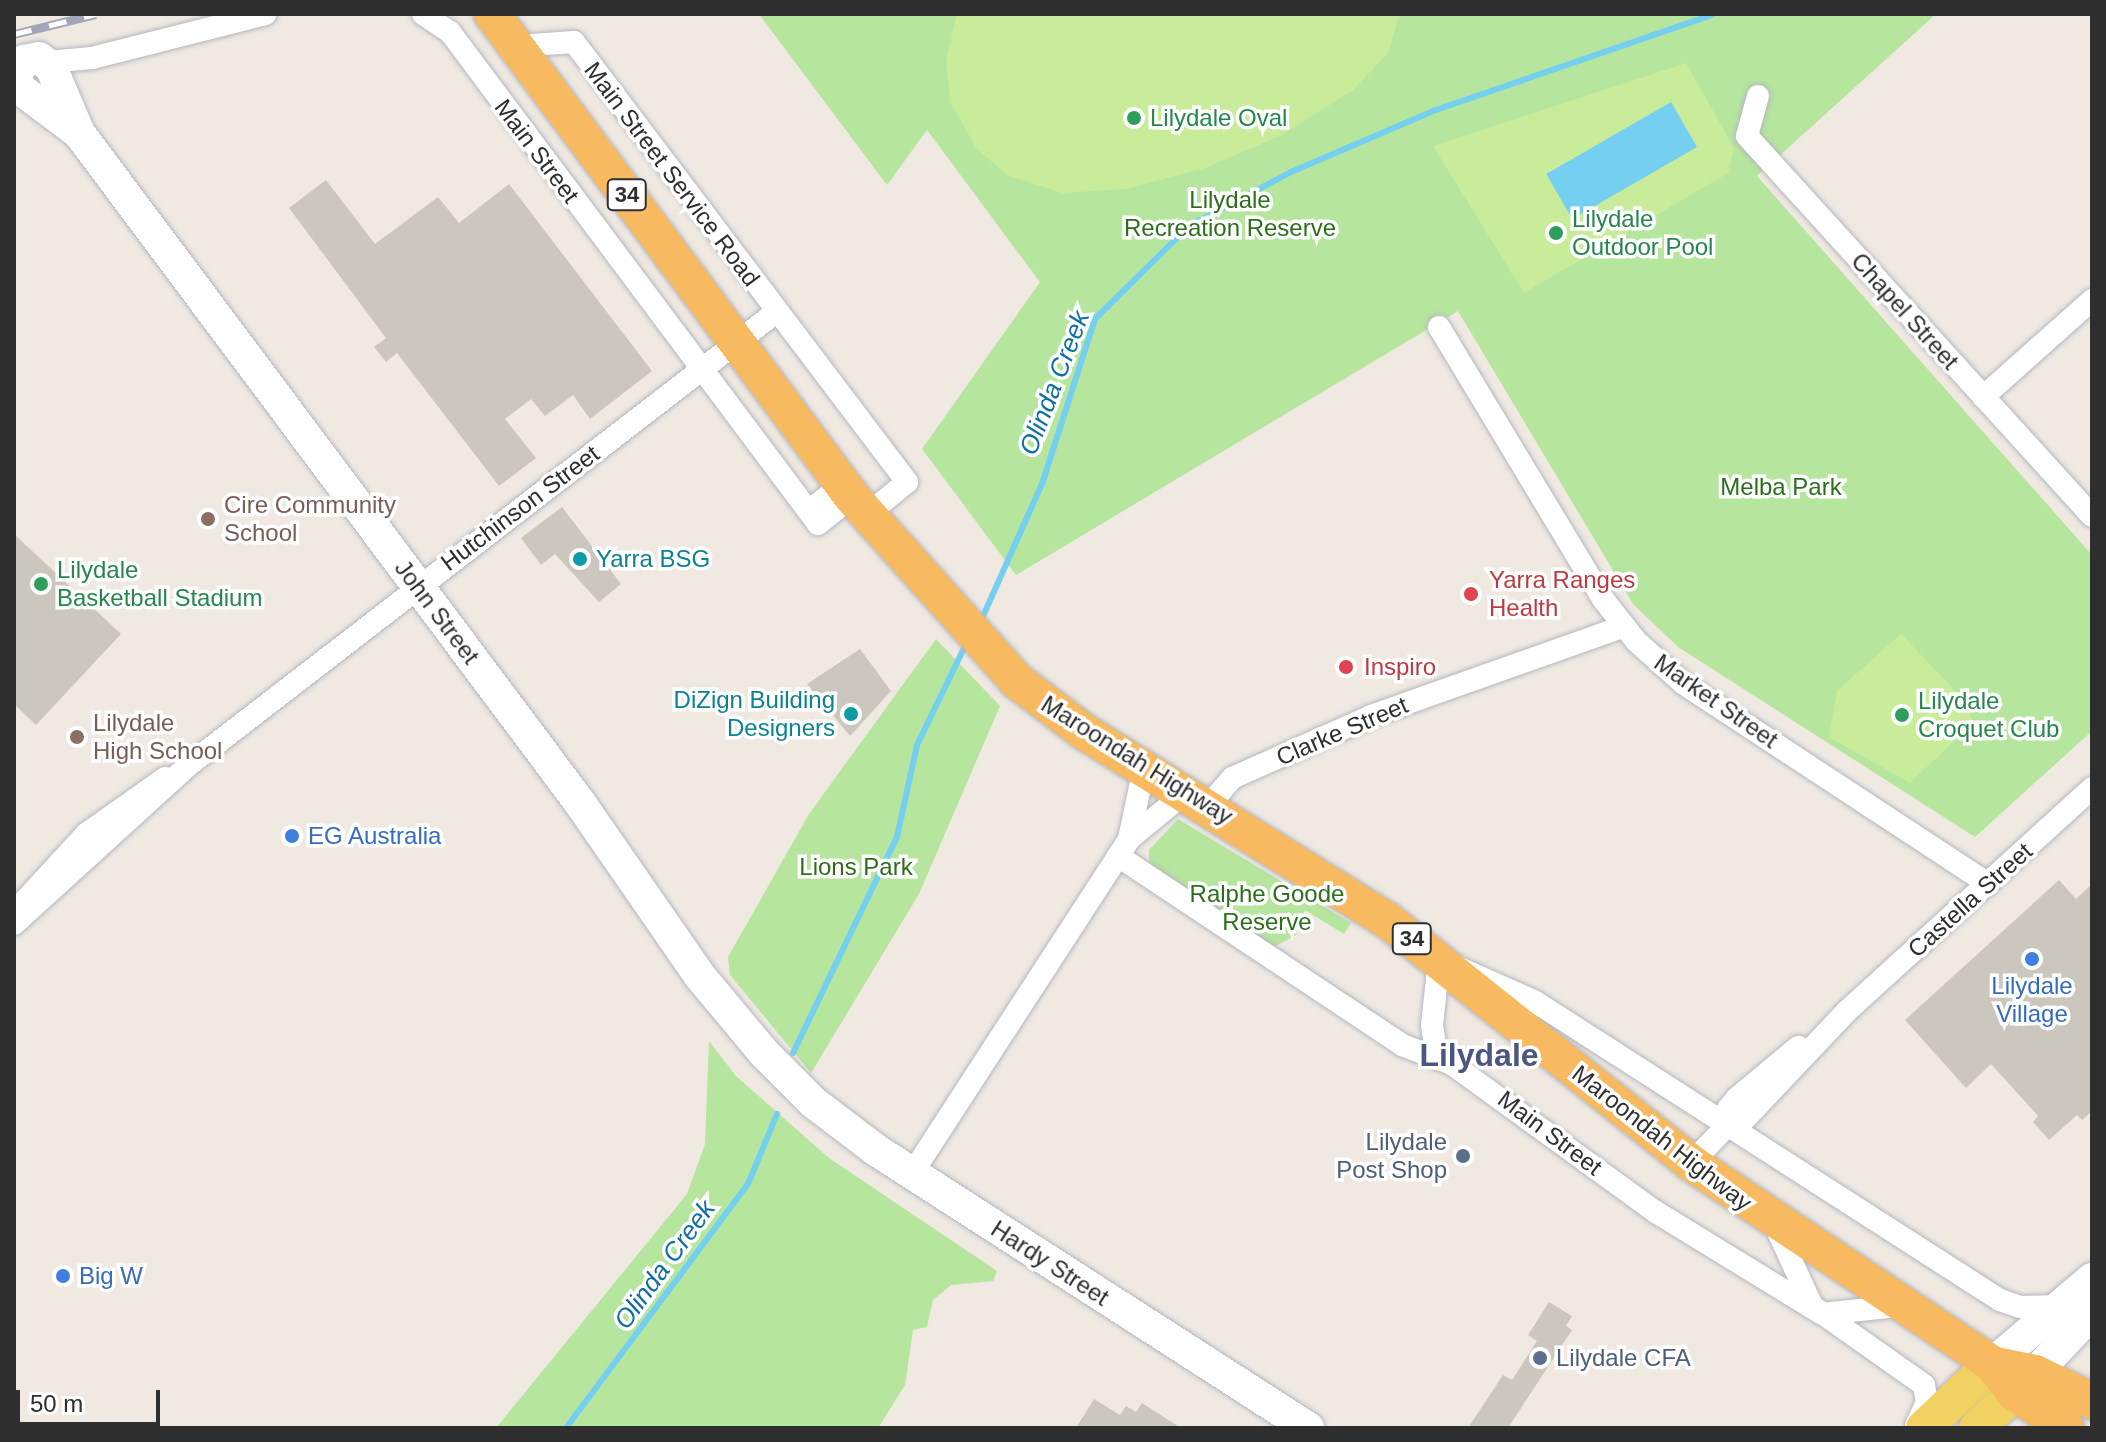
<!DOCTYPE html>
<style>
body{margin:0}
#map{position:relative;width:2106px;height:1442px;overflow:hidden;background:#efe9e1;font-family:Helvetica,sans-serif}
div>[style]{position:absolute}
.green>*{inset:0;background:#b6e59e}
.pitch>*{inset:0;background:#c9ec9a}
.water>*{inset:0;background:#75cff0;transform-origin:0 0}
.stream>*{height:6px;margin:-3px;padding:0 3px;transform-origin:3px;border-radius:3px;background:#75cff0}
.building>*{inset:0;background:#cbc7bf}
.roads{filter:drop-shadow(0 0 2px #b4b7c1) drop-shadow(0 0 2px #b4b7c1)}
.minor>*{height:22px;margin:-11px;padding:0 11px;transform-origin:11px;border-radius:11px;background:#fff}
.secondary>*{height:32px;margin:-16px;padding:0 16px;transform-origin:16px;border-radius:16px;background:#fff}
.primary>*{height:36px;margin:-18px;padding:0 18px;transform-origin:18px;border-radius:18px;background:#f2d163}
.trunk>*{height:36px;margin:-18px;padding:0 18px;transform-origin:18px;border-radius:18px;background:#f8ba60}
.rail>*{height:9px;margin-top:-4.5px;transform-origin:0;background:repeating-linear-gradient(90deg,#fff 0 18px,#a3a6b8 0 36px);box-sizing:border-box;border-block:2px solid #a3a6b8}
.dots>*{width:22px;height:22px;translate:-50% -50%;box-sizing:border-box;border:4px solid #fff;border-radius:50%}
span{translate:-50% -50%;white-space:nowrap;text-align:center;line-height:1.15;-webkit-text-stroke:7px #fff;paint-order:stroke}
.shield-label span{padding:2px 6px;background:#fff;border:2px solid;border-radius:6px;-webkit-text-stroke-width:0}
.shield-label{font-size:22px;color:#2e2e2e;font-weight:700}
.leisure-label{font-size:24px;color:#27864d}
.left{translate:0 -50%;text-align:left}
.street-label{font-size:24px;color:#2e2e2e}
.park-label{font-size:24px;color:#2c6e1b}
.education-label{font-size:24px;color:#785e54}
.culture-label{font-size:24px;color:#0d838f}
.right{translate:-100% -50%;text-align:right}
.health-label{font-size:24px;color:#be3a42}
.shop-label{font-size:24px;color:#366cbe}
.service-label{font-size:24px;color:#4e5e75}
.water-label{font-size:26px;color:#0d6fa3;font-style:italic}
.district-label{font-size:32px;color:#4d5680;font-weight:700}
.frame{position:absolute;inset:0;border:16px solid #2e2e2e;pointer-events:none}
.scale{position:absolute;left:16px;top:1390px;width:144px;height:36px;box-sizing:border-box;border:4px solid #2e2e2e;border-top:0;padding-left:10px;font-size:24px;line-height:28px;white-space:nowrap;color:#2e2e2e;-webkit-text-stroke:6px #fff;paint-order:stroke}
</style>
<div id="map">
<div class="green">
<i style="clip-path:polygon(759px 14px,1936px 14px,1757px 176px,2092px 555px,2092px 731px,1975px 837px,1678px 647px,1633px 604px,1458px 311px,1016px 575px,922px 449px,1040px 282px,927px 130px,887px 185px)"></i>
<i style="clip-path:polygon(936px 639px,1000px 706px,919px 894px,811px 1073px,730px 975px,728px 957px,809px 814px)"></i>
<i style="clip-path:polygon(1178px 819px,1351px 923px,1344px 934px,1305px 910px,1296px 935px,1274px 947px,1149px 865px,1149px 850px)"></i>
<i style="clip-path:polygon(709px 1041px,736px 1076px,829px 1158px,997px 1271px,993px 1281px,951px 1285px,933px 1300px,927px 1327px,913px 1330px,905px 1385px,878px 1428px,496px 1428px,687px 1194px,705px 1144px)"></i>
</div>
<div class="pitch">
<i style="clip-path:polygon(957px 14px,1400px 14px,1388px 53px,1353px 90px,1282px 135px,1205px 168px,1126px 189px,1062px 193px,1007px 175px,977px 149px,950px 102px,946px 61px)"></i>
<i style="clip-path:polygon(1686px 63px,1734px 148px,1728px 173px,1524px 293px,1433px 146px)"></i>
<i style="clip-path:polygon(1901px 634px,1969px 705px,1972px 724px,1910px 783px,1829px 737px,1837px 691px)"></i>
</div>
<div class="water">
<i style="left:1671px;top:102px;width:52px;height:144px;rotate:60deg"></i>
</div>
<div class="stream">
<i style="left:980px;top:623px;width:152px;rotate:-66deg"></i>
<i style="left:1042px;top:484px;width:173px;rotate:-72.2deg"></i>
<i style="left:1095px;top:319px;width:132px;rotate:-44.7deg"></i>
<i style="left:1189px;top:226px;width:115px;rotate:-27.9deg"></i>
<i style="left:1291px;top:172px;width:158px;rotate:-23.2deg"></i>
<i style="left:1436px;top:110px;width:292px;rotate:-19deg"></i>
<i style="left:793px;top:1053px;width:240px;rotate:-64.3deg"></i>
<i style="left:897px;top:837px;width:94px;rotate:-77.7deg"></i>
<i style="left:917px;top:745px;width:114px;rotate:-64.1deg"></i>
<i style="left:566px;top:1428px;width:304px;rotate:-53.3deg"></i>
<i style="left:748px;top:1184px;width:76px;rotate:-67.5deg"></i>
</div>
<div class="building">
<i style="clip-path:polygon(326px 180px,375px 244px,438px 197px,459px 223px,509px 184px,652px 371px,590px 419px,573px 395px,545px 416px,531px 399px,505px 419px,536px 458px,499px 486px,397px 353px,386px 362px,374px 347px,386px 338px,289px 208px)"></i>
<i style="clip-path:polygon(562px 507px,621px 584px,599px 602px,555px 554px,541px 565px,521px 538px)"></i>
<i style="clip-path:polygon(14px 534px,121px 634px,36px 725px,14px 704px)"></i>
<i style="clip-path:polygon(860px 649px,891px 691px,850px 736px,807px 684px)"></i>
<i style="clip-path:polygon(2059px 880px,2076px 899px,2092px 884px,2092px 1111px,2082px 1120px,2077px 1115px,2049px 1140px,2033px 1122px,2038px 1116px,1991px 1064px,1966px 1088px,1905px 1020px)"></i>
<i style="clip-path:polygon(1549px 1302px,1572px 1316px,1566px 1326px,1572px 1330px,1508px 1428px,1468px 1428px,1503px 1375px,1512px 1380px,1537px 1341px,1528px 1335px)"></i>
<i style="clip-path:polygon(1094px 1399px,1120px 1415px,1126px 1406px,1136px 1412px,1142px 1403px,1181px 1428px,1076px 1428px)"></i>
</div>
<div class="roads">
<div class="minor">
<i style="left:423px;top:14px;width:32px;rotate:34deg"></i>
<i style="left:450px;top:32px;width:614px;rotate:53.2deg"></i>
<i style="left:818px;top:524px;width:43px;rotate:-38.5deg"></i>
<i style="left:516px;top:46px;width:58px;rotate:-3.9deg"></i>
<i style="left:574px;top:42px;width:552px;rotate:52.88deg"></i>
<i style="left:907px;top:482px;width:52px;rotate:140.5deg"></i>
<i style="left:48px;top:62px;width:44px;rotate:-5.2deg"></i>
<i style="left:92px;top:58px;width:179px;rotate:-14.2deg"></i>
<i style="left:1758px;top:96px;width:41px;rotate:105.4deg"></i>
<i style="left:1747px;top:136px;width:513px;rotate:47.76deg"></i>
<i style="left:1439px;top:327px;width:318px;rotate:58.9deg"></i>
<i style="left:1603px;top:599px;width:53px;rotate:51.8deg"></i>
<i style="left:1636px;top:641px;width:64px;rotate:41.9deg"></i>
<i style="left:1684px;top:684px;width:364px;rotate:33.3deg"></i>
<i style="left:1983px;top:397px;width:146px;rotate:-41.7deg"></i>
<i style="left:809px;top:511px;width:43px;rotate:-38.5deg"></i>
<i style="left:1208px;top:806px;width:37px;rotate:-49deg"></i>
<i style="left:1232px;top:778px;width:152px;rotate:-24deg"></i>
<i style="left:1371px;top:716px;width:267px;rotate:-19.5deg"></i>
<i style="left:1129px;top:839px;width:72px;rotate:-39.4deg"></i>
<i style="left:1118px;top:856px;width:341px;rotate:33.6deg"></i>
<i style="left:1402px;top:1045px;width:53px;rotate:20.8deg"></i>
<i style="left:1452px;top:1064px;width:252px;rotate:36deg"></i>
<i style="left:1656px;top:1212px;width:191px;rotate:31.5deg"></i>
<i style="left:18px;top:908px;width:100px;rotate:-47.4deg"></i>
<i style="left:86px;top:834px;width:97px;rotate:-35.3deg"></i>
<i style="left:14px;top:924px;width:238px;rotate:-42.3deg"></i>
<i style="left:190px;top:764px;width:739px;rotate:-37.63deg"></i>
<i style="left:1437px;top:1057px;width:32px;rotate:-99deg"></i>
<i style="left:1432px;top:1025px;width:66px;rotate:-83.9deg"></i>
<i style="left:1439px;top:959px;width:104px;rotate:23.9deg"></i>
<i style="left:1534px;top:1001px;width:554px;rotate:32.69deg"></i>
<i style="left:2000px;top:1300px;width:21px;rotate:19deg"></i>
<i style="left:2020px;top:1307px;width:40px;rotate:-1.4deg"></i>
<i style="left:1728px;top:1125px;width:16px;rotate:-90deg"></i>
<i style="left:1728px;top:1109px;width:14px;rotate:-51deg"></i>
<i style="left:1737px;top:1098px;width:80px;rotate:-39.9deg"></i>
<i style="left:1691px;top:1163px;width:53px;rotate:-45.8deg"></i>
<i style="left:1728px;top:1125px;width:14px;rotate:-12deg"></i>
<i style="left:1742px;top:1122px;width:153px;rotate:-46.6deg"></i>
<i style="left:1847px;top:1011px;width:331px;rotate:-42.3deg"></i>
<i style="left:911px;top:1175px;width:401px;rotate:-57deg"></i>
<i style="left:1129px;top:839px;width:73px;rotate:-78.1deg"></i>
<i style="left:1775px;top:1225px;width:89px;rotate:65.4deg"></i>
<i style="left:1812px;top:1306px;width:137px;rotate:35.2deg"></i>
<i style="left:1924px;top:1385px;width:17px;rotate:80deg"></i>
<i style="left:1927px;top:1402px;width:26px;rotate:115deg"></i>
<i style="left:1822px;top:1314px;width:76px;rotate:-6deg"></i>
</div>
<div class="secondary">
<i style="left:79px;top:133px;width:75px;rotate:-143.1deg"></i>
<i style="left:19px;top:88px;width:14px;rotate:-107deg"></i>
<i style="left:15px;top:75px;width:17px;rotate:-57deg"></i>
<i style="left:24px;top:61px;width:15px;rotate:-11deg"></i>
<i style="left:39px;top:58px;width:15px;rotate:37deg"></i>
<i style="left:51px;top:67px;width:72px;rotate:67deg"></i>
<i style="left:79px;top:133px;width:837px;rotate:53.21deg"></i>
<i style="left:580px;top:803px;width:209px;rotate:55.3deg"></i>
<i style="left:699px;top:975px;width:102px;rotate:50.2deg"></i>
<i style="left:764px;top:1053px;width:71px;rotate:45deg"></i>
<i style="left:814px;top:1103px;width:78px;rotate:37.2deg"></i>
<i style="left:876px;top:1150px;width:514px;rotate:32.76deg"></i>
<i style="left:1992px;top:1364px;width:131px;rotate:-40.4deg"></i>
<i style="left:2035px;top:1373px;width:83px;rotate:-46.5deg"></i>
</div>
<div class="primary">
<i style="left:1924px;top:1428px;width:93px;rotate:-43.3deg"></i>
<i style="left:1977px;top:1428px;width:80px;rotate:-43.5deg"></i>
</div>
<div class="trunk">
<i style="left:492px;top:14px;width:602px;rotate:53.3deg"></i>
<i style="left:852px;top:497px;width:247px;rotate:48.1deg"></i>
<i style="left:1017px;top:681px;width:83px;rotate:37.1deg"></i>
<i style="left:1083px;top:731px;width:358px;rotate:31.9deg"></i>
<i style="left:1387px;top:920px;width:389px;rotate:38.6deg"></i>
<i style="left:1691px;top:1163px;width:362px;rotate:33.7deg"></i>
<i style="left:1992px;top:1364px;width:37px;rotate:52deg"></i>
<i style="left:2015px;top:1393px;width:62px;rotate:34.5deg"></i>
<i style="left:1992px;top:1364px;width:44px;rotate:11.8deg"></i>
<i style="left:2035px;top:1373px;width:64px;rotate:26.2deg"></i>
</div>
</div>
<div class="rail">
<i style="left:14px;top:34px;width:84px;rotate:-13.7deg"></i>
</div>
<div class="dots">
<i style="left:1134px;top:118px;background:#2e9e5b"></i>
<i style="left:1556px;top:233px;background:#2e9e5b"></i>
<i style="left:208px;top:519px;background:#8d6e63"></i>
<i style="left:580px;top:559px;background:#0f9aa8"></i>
<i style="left:41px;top:584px;background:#2e9e5b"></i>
<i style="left:1471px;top:594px;background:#e0444e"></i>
<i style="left:1346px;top:667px;background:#e0444e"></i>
<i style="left:851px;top:714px;background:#0f9aa8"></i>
<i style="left:1902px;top:715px;background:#2e9e5b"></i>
<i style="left:77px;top:737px;background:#8d6e63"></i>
<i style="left:292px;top:836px;background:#3f7fe0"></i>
<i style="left:2032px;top:959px;background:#3f7fe0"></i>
<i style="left:1463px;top:1156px;background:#5c6f8a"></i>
<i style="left:63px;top:1276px;background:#3f7fe0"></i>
<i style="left:1540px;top:1358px;background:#5c6f8a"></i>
</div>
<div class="shield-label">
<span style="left:627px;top:195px">34</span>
<span style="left:1412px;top:939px">34</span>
</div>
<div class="leisure-label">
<span class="left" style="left:1150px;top:118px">Lilydale Oval</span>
<span class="left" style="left:1572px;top:233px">Lilydale<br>Outdoor Pool</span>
<span class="left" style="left:57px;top:584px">Lilydale<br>Basketball Stadium</span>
<span class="left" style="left:1918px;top:715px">Lilydale<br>Croquet Club</span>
</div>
<div class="street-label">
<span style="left:537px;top:151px;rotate:53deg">Main Street</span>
<span style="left:672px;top:174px;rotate:53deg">Main Street Service Road</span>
<span style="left:1905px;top:311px;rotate:48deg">Chapel Street</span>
<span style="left:520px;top:508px;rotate:-37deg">Hutchinson Street</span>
<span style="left:437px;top:612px;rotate:53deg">John Street</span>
<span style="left:1716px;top:701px;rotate:35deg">Market Street</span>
<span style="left:1342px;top:731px;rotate:-23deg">Clarke Street</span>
<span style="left:1137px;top:760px;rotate:32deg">Maroondah Highway</span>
<span style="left:1970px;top:900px;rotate:-42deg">Castella Street</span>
<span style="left:1550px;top:1133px;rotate:37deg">Main Street</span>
<span style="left:1662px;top:1138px;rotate:38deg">Maroondah Highway</span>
<span style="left:1050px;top:1263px;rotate:33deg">Hardy Street</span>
</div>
<div class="park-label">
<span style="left:1230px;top:214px">Lilydale<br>Recreation Reserve</span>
<span style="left:1781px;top:487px">Melba Park</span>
<span style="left:856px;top:867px">Lions Park</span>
<span style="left:1267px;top:908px">Ralphe Goode<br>Reserve</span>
</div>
<div class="education-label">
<span class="left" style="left:224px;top:519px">Cire Community<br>School</span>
<span class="left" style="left:93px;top:737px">Lilydale<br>High School</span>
</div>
<div class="culture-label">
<span class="left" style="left:596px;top:559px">Yarra BSG</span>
<span class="right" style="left:835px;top:714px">DiZign Building<br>Designers</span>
</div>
<div class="health-label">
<span class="left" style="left:1489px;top:594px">Yarra Ranges<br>Health</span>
<span class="left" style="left:1364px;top:667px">Inspiro</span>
</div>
<div class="shop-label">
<span class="left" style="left:308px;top:836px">EG Australia</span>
<span style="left:2032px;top:1000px">Lilydale<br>Village</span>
<span class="left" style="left:79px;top:1276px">Big W</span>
</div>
<div class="service-label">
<span class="right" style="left:1447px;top:1156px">Lilydale<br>Post Shop</span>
<span class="left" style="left:1556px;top:1358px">Lilydale CFA</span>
</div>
<div class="water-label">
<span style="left:1055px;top:383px;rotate:-69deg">Olinda Creek</span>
<span style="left:665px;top:1265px;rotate:-54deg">Olinda Creek</span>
</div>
<div class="district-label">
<span style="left:1479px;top:1055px">Lilydale</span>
</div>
<div class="frame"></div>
<div class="scale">50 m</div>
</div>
